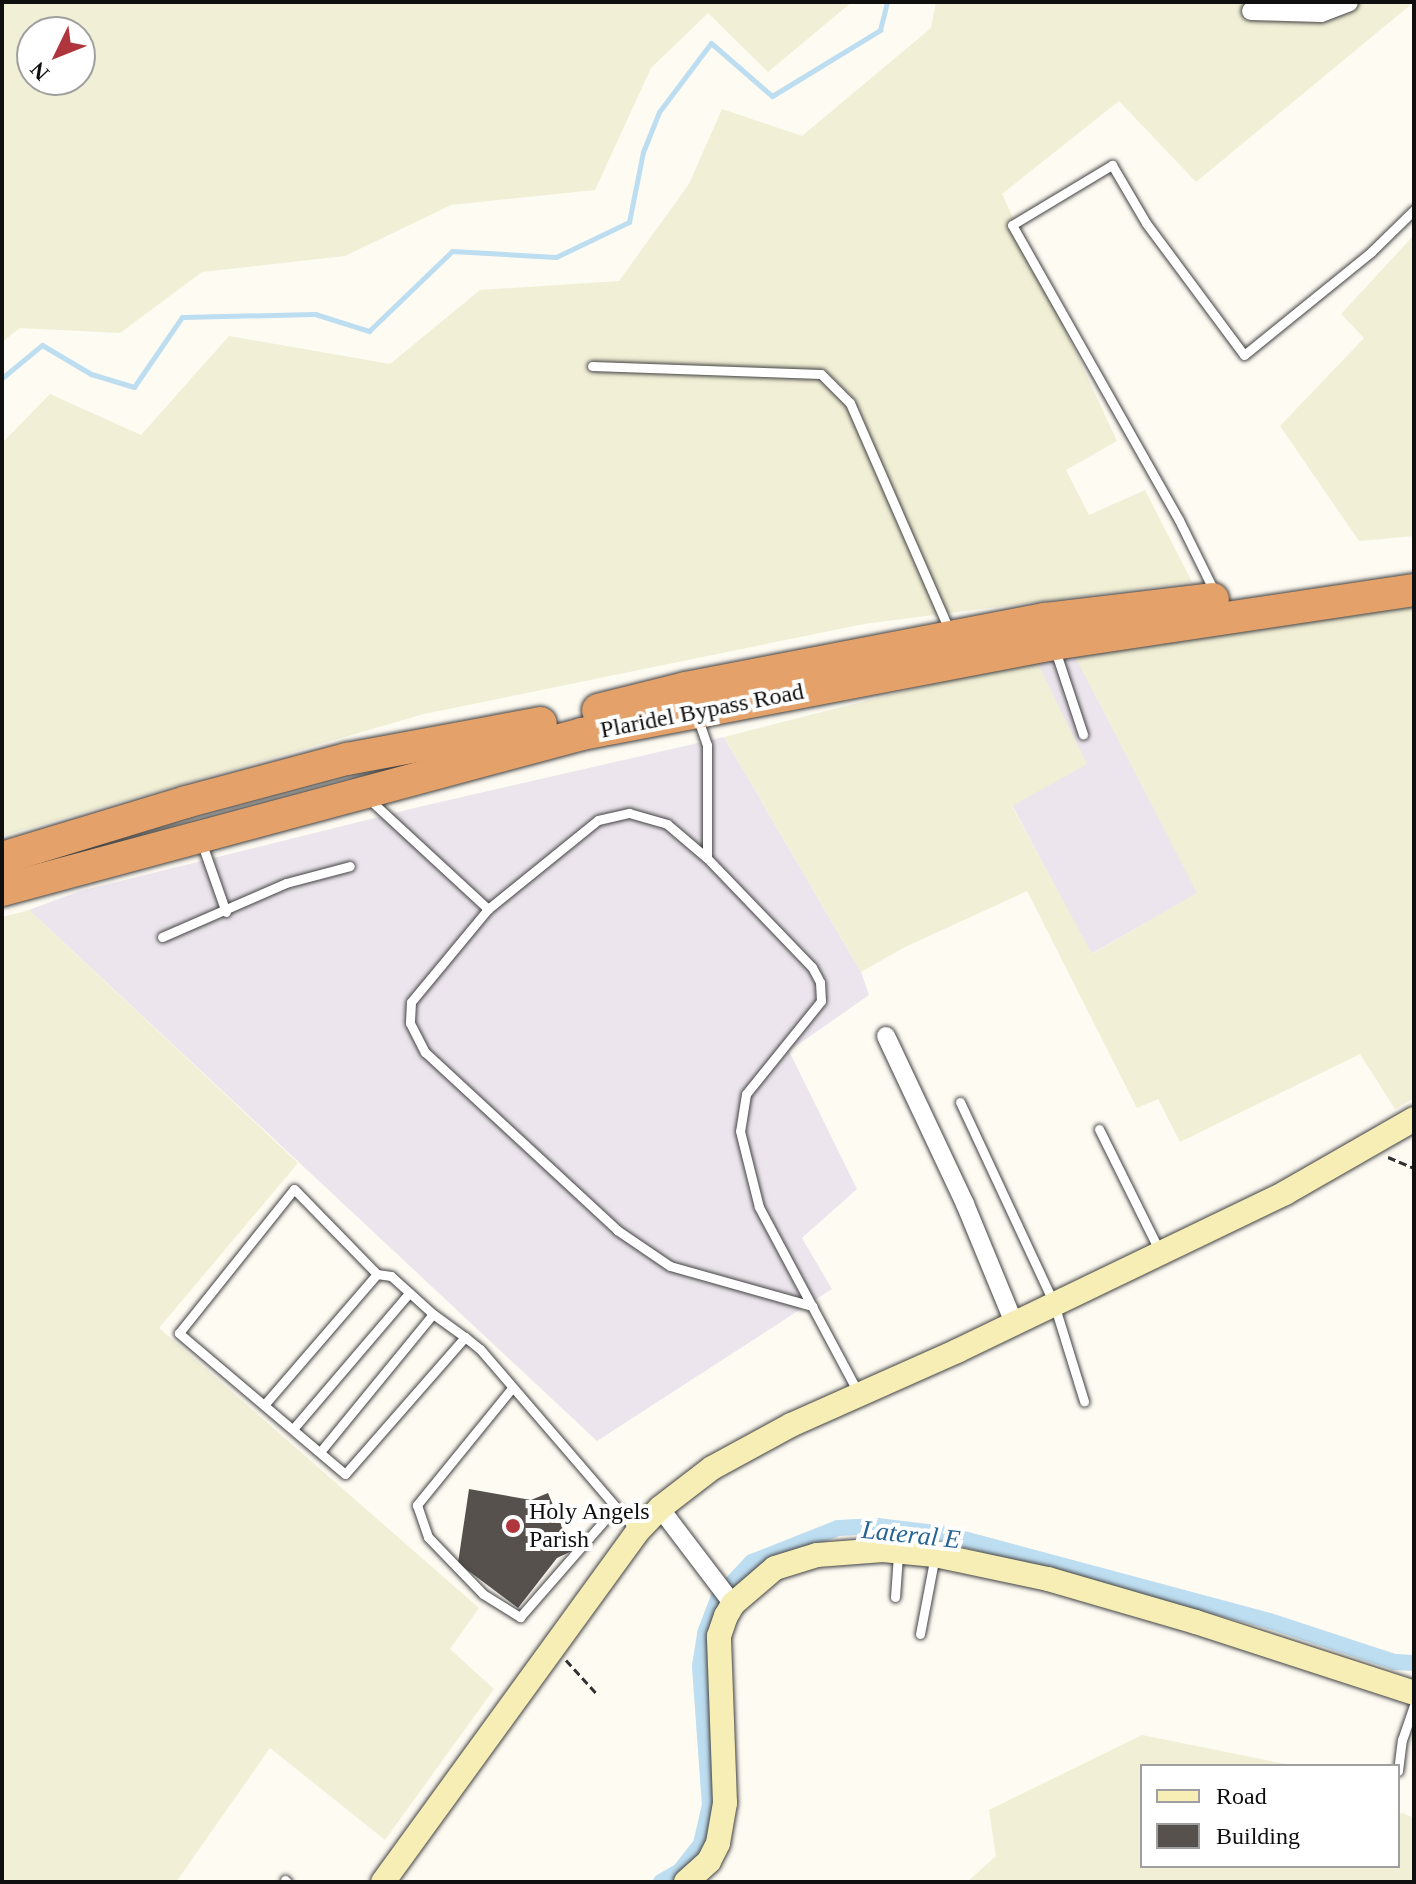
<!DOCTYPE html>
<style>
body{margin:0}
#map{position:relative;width:1416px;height:1884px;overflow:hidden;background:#fefbf3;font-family:"Times New Roman",serif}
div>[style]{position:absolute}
.industrial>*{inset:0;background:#ece5ed}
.farmland>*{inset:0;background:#f1efd5}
.stream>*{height:5px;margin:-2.5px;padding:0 2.5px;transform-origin:2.5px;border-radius:2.5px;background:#bdddf0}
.canal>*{height:16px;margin:-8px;padding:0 8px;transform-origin:8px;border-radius:8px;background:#bdddf0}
.building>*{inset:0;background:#57514d}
.path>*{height:3px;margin-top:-1.5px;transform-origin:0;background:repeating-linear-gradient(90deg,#313131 0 8px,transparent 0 12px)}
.roads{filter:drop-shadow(0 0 2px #424242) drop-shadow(0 0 2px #424242)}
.lane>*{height:9px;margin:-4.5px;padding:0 4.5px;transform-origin:4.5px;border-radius:4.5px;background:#fff}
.street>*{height:18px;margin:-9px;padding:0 9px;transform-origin:9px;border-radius:9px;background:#fff}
.secondary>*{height:24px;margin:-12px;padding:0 12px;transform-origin:12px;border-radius:12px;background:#f6eeb5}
.highway>*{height:32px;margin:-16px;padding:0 16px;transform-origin:16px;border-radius:16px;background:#e4a16a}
.dots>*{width:22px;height:22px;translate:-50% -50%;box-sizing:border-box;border:4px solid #fff;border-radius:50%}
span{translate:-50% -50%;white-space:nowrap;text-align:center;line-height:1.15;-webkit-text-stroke:8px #fff;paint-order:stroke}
.street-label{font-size:24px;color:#0f0f0f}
.poi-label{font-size:24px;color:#0f0f0f}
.left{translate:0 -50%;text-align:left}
.water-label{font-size:26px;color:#266494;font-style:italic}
.frame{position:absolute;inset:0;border:4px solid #0f0f0f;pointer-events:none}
.legend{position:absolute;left:1140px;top:1764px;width:260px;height:104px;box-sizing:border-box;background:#fff;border:2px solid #9f9f9f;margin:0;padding:10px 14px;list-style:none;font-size:24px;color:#0f0f0f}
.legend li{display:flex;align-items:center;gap:16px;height:40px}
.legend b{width:40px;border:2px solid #9f9f9f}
.north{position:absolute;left:16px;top:16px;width:80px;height:80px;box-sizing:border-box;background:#fff;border:2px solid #9f9f9f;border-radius:50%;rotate:227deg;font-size:22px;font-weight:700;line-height:32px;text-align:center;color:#0f0f0f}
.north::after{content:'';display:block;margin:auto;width:28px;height:36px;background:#b0363d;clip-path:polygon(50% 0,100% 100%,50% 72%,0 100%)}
</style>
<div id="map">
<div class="industrial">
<i style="clip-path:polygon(1073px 652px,1198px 893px,1091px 954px,1012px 805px,1086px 764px,1035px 658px)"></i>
<i style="clip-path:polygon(724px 737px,861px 972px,869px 995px,789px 1051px,857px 1189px,802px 1238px,832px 1289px,597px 1441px,29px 910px,80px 891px,423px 806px)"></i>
</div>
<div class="farmland">
<i style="clip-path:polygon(evenodd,2px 2px,852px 2px,768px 72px,708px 13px,651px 68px,595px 190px,451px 205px,345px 256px,202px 272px,120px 333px,20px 328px,2px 342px,2px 2px,32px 32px,80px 32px,80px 80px,32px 80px,32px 32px)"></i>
<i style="clip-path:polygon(936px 2px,1414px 2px,1196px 182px,1119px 101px,1002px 194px,1117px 441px,1066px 470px,1089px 515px,1145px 490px,1192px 582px,864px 624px,424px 714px,2px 836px,2px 443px,50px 394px,141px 435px,229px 336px,390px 364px,480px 290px,619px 281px,689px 184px,722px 109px,802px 136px,931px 28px)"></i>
<i style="clip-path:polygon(1414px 235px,1414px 536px,1359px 541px,1280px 426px,1364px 338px,1341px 314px)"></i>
<i style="clip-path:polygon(1414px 604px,1414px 1098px,1395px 1109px,1360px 1054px,1180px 1142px,1158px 1099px,1137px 1108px,1027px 891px,905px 947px,861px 972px,724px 737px,1035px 658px,1087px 764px,1012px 806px,1092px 954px,1197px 893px,1073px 652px)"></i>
<i style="clip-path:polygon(29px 910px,298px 1163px,159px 1328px,479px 1608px,450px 1649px,494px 1689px,385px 1840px,270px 1748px,176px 1882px,2px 1882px,2px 917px)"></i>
<i style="clip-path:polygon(1142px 1735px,1295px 1766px,1142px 1766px,1142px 1866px,1398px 1866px,1398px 1814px,1403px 1813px,1414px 1818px,1414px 1882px,967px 1882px,996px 1856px,989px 1810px)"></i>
</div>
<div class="stream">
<i style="left:2px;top:378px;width:52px;rotate:-39.5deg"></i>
<i style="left:42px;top:345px;width:57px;rotate:30.6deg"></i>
<i style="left:91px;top:374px;width:45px;rotate:16.8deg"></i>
<i style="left:134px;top:387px;width:85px;rotate:-55.6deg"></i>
<i style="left:182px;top:317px;width:133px;rotate:-1.3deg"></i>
<i style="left:315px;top:314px;width:57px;rotate:17.5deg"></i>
<i style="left:369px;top:331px;width:115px;rotate:-43.9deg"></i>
<i style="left:452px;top:251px;width:104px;rotate:3.3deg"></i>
<i style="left:556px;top:257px;width:81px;rotate:-25.6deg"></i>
<i style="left:629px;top:222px;width:71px;rotate:-78.7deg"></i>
<i style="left:643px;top:152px;width:43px;rotate:-68.2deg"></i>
<i style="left:659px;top:112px;width:86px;rotate:-53deg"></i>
<i style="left:711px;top:43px;width:81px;rotate:41deg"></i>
<i style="left:772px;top:96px;width:127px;rotate:-31.4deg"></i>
<i style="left:880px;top:30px;width:29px;rotate:-76deg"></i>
</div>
<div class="canal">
<i style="left:661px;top:1882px;width:22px;rotate:-30deg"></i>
<i style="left:680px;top:1871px;width:34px;rotate:-52deg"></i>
<i style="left:701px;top:1844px;width:39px;rotate:-77deg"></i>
<i style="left:710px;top:1806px;width:140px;rotate:-94.1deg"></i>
<i style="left:700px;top:1666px;width:33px;rotate:-81deg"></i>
<i style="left:705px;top:1633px;width:39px;rotate:-69deg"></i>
<i style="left:719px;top:1597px;width:48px;rotate:-46.7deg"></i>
<i style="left:752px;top:1562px;width:92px;rotate:-21.6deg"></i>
<i style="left:838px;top:1528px;width:39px;rotate:-3deg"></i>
<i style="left:877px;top:1526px;width:68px;rotate:6.7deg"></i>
<i style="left:945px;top:1534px;width:336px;rotate:15deg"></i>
<i style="left:1270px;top:1621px;width:132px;rotate:18.2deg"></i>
<i style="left:1395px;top:1662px;width:19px;rotate:3deg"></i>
</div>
<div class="building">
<i style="clip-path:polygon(469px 1489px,531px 1500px,548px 1493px,572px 1551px,557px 1558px,518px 1608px,458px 1563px)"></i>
</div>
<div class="path">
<i style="left:1388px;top:1157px;width:28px;rotate:23deg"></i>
<i style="left:566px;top:1660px;width:47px;rotate:47.6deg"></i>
</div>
<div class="roads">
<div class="lane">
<i style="left:592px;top:366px;width:229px;rotate:2deg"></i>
<i style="left:821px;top:374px;width:41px;rotate:45deg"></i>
<i style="left:850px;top:403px;width:248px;rotate:66.4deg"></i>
<i style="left:1215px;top:593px;width:81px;rotate:-116.3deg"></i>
<i style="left:1179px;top:520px;width:339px;rotate:-119.5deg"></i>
<i style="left:1012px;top:225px;width:117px;rotate:-31deg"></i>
<i style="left:1112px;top:165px;width:67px;rotate:59.6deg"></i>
<i style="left:1146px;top:223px;width:164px;rotate:53.4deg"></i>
<i style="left:1244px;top:355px;width:164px;rotate:-39deg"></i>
<i style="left:1371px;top:252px;width:60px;rotate:-44.3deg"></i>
<i style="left:1055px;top:650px;width:89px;rotate:71.6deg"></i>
<i style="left:698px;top:719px;width:28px;rotate:71deg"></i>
<i style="left:707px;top:745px;width:113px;rotate:90deg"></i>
<i style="left:370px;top:800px;width:161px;rotate:42.7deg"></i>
<i style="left:488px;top:909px;width:141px;rotate:-39deg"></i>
<i style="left:598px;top:820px;width:32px;rotate:-13deg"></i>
<i style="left:629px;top:813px;width:40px;rotate:16deg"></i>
<i style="left:667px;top:824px;width:52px;rotate:40.4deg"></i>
<i style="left:707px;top:858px;width:151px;rotate:46.1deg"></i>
<i style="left:812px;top:967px;width:17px;rotate:62deg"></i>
<i style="left:820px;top:982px;width:19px;rotate:87deg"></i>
<i style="left:821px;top:1001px;width:119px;rotate:128.9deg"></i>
<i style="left:746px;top:1094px;width:37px;rotate:99deg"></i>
<i style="left:740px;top:1131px;width:78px;rotate:76deg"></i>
<i style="left:759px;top:1207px;width:212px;rotate:61.9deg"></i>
<i style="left:202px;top:844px;width:72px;rotate:70.6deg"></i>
<i style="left:488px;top:909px;width:121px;rotate:129.6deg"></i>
<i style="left:411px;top:1002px;width:21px;rotate:93deg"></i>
<i style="left:410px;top:1023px;width:33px;rotate:63deg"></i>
<i style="left:425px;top:1052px;width:262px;rotate:42.8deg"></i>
<i style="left:617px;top:1230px;width:64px;rotate:34.2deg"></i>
<i style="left:670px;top:1266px;width:148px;rotate:15.7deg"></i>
<i style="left:162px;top:937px;width:135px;rotate:-23.5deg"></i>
<i style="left:286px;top:883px;width:66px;rotate:-14.9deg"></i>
<i style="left:960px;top:1102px;width:223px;rotate:65deg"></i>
<i style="left:1054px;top:1304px;width:102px;rotate:72.8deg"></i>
<i style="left:1099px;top:1129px;width:135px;rotate:63.6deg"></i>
<i style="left:465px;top:1337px;width:182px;rotate:131.2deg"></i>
<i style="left:345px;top:1474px;width:218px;rotate:-139.7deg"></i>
<i style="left:179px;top:1333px;width:184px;rotate:-51.4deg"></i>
<i style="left:294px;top:1189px;width:119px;rotate:45.7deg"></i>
<i style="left:377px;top:1274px;width:14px;rotate:8deg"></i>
<i style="left:391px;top:1276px;width:57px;rotate:42.1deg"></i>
<i style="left:433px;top:1314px;width:39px;rotate:36deg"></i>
<i style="left:465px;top:1337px;width:19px;rotate:39deg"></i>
<i style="left:480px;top:1349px;width:238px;rotate:49.3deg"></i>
<i style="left:512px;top:1388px;width:151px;rotate:129.1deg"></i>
<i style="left:417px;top:1505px;width:34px;rotate:71deg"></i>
<i style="left:428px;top:1537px;width:79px;rotate:46deg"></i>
<i style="left:483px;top:1594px;width:44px;rotate:31.9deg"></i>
<i style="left:520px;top:1617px;width:146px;rotate:-48.9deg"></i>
<i style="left:264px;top:1405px;width:173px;rotate:-49.2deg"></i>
<i style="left:293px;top:1429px;width:179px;rotate:-49.5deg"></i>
<i style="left:320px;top:1452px;width:178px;rotate:-50.7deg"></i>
<i style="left:895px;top:1597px;width:42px;rotate:-85.9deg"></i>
<i style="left:920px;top:1634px;width:80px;rotate:-79.2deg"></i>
<i style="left:1398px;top:1771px;width:31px;rotate:-83deg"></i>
<i style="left:1402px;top:1740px;width:36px;rotate:-71deg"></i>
<i style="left:285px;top:1880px;width:3px;rotate:45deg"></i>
</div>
<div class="street">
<i style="left:1251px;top:11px;width:70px;rotate:1.6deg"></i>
<i style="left:1321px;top:13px;width:30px;rotate:-21deg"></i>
<i style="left:886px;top:1036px;width:186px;rotate:64.8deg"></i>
<i style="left:965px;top:1204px;width:129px;rotate:67.6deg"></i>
<i style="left:660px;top:1508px;width:121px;rotate:52.8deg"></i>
</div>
<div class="secondary">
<i style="left:383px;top:1882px;width:432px;rotate:-54deg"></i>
<i style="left:637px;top:1532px;width:33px;rotate:-46deg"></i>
<i style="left:660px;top:1508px;width:66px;rotate:-37.6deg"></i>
<i style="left:712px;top:1468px;width:90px;rotate:-28.6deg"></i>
<i style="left:791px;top:1425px;width:182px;rotate:-24deg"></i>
<i style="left:957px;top:1351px;width:364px;rotate:-25.7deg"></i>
<i style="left:1285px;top:1193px;width:149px;rotate:-29.8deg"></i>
<i style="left:686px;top:1882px;width:31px;rotate:-42deg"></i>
<i style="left:709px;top:1861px;width:20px;rotate:-63deg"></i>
<i style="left:718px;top:1843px;width:41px;rotate:-80.1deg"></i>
<i style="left:725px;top:1803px;width:167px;rotate:-92.1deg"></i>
<i style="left:719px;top:1636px;width:21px;rotate:-71deg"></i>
<i style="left:726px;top:1616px;width:14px;rotate:-60deg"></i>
<i style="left:733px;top:1604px;width:55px;rotate:-40.6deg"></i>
<i style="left:775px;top:1568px;width:44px;rotate:-17.2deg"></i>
<i style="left:817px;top:1555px;width:66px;rotate:-4.3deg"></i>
<i style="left:883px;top:1550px;width:52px;rotate:5.5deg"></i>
<i style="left:935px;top:1555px;width:116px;rotate:12deg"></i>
<i style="left:1048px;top:1579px;width:154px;rotate:16.2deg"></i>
<i style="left:1196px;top:1622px;width:229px;rotate:18deg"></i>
</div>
<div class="highway">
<i style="left:598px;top:710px;width:91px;rotate:-14deg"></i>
<i style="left:686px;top:688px;width:366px;rotate:-10.9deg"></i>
<i style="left:1045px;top:619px;width:169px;rotate:-6.8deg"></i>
<i style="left:2px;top:858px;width:192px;rotate:-16.9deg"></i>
<i style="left:186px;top:802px;width:167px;rotate:-15deg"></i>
<i style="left:347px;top:759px;width:197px;rotate:-10.5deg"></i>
<i style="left:2px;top:890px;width:601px;rotate:-15.05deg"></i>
<i style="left:582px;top:734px;width:480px;rotate:-10.8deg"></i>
<i style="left:1053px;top:644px;width:365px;rotate:-8.5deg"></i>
</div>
</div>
<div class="dots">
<i style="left:513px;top:1526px;background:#b0363d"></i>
</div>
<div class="street-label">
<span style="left:702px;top:711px;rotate:-11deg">Plaridel Bypass Road</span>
</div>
<div class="poi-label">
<span class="left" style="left:529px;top:1526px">Holy Angels<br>Parish</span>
</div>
<div class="water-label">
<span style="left:911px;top:1535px;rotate:6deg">Lateral E</span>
</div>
<div class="frame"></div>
<ul class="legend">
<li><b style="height:10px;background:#f6eeb5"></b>Road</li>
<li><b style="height:22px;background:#57514d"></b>Building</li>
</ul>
<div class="north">N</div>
</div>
